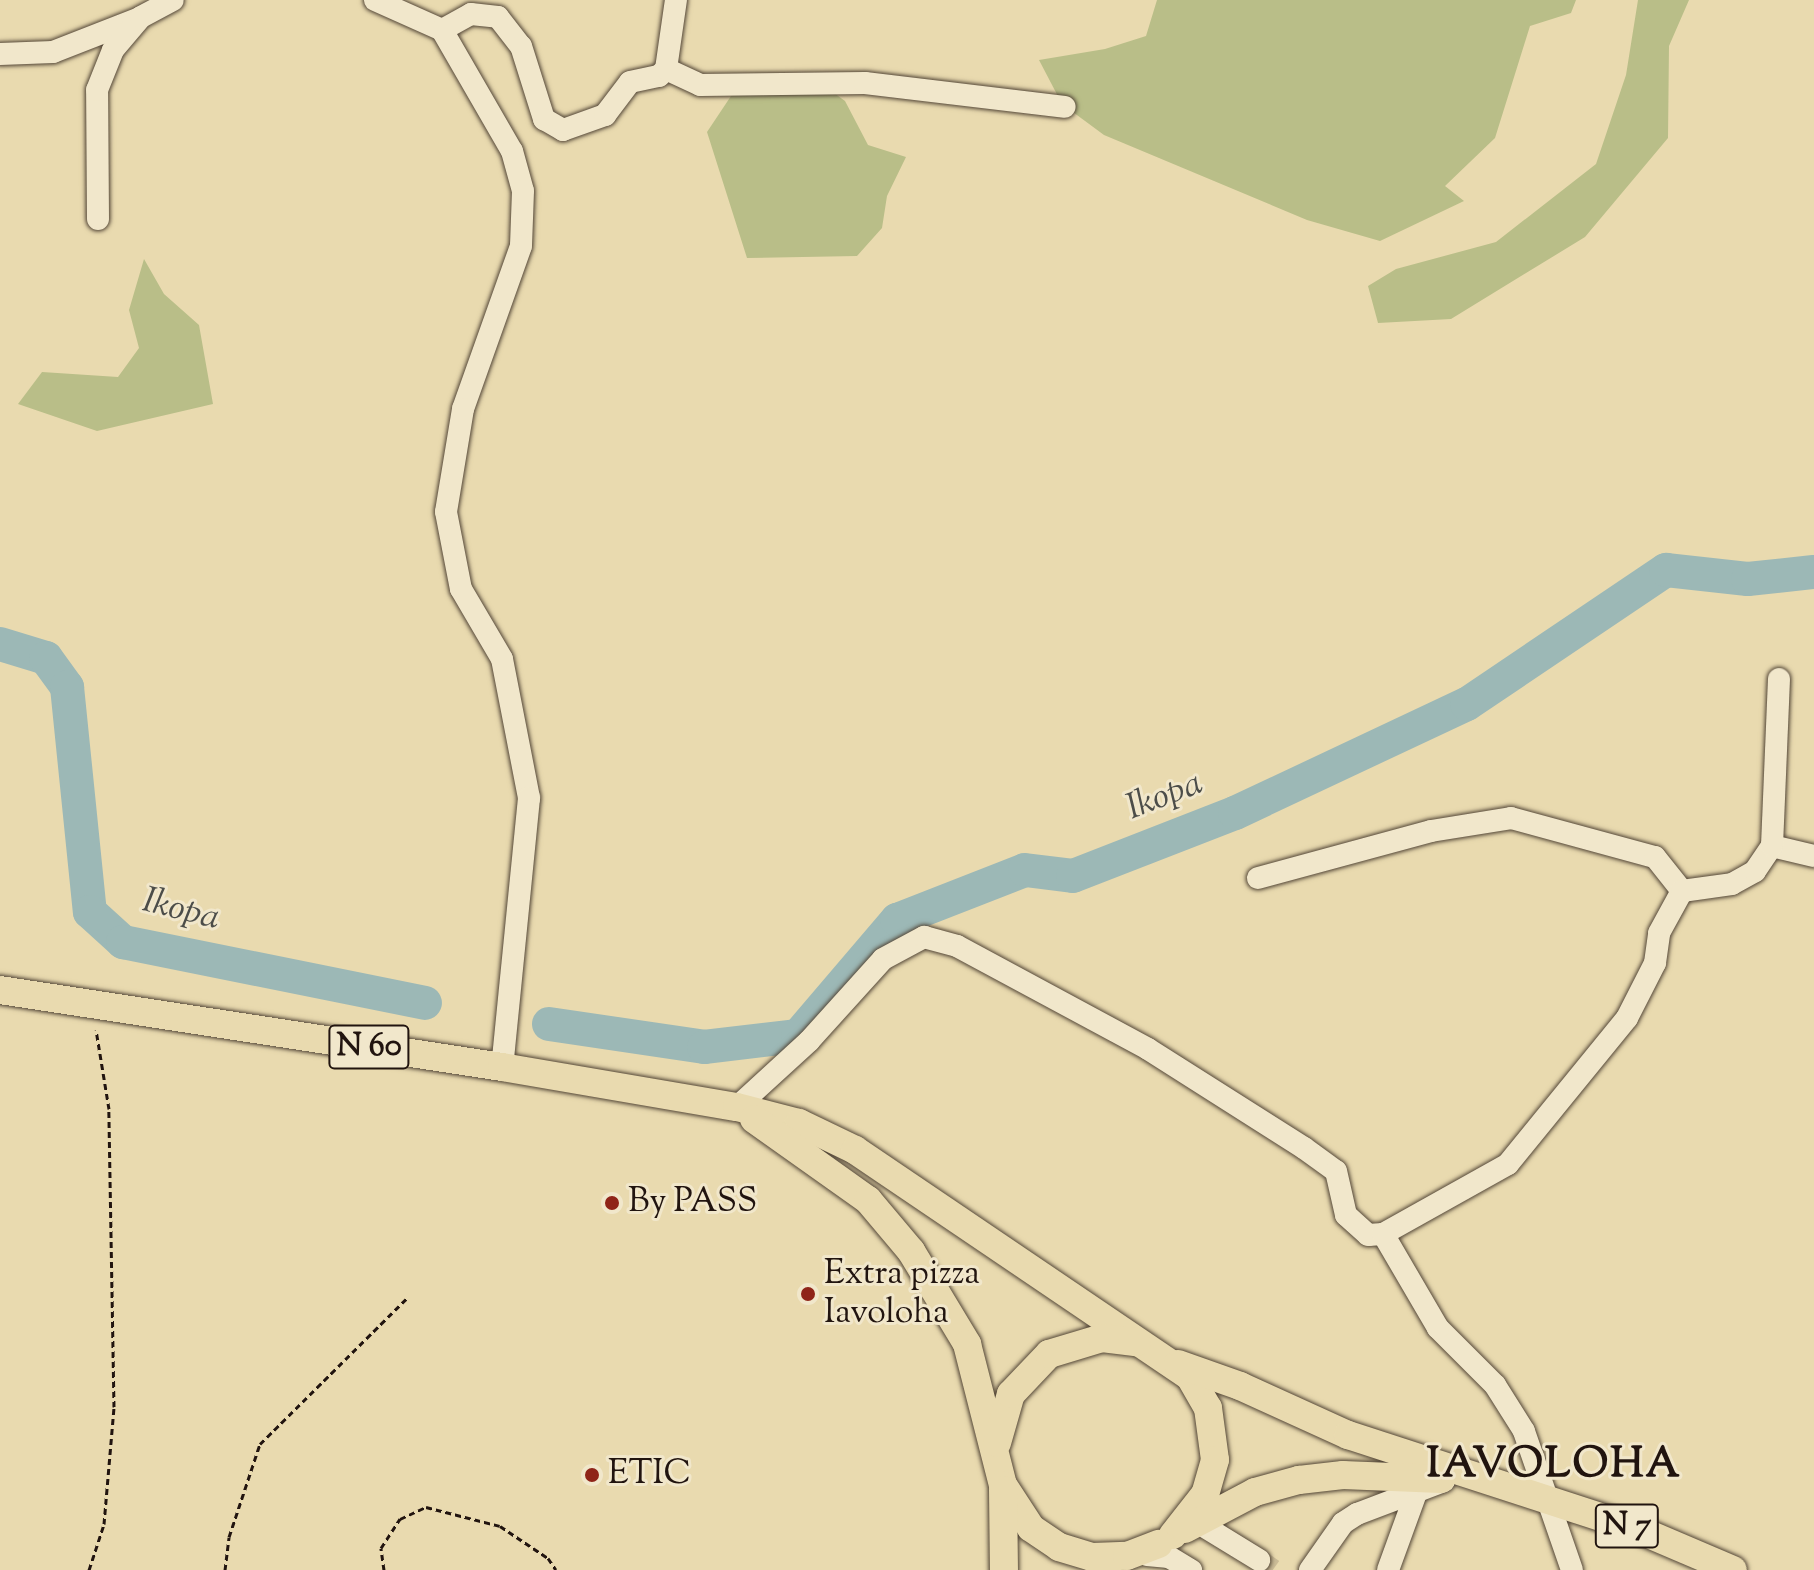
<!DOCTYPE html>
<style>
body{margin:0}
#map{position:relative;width:1814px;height:1570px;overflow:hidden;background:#e9daaf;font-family:"Sorts Mill Goudy",serif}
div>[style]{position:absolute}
.green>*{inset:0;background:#b9be88}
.river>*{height:34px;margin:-17px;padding:0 17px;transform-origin:17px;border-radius:17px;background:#9cb8b6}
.minor-tunnel>*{height:22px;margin-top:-11px;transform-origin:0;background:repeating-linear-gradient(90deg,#cbbc97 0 22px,transparent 0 33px)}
.path>*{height:3px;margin-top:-1.5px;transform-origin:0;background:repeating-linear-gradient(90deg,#21140f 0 6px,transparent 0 10px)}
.roads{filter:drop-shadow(0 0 2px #534637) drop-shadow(0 0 2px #534637)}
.minor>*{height:22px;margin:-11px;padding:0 11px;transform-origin:11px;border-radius:11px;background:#f1e7cb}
.major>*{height:28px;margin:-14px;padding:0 14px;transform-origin:14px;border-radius:14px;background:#e9daaf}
.dots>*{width:22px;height:22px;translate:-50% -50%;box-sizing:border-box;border:4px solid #f1e7cb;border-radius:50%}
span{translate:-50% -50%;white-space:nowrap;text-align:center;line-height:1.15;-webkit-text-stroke:6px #f1e7cb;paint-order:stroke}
.shield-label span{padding:2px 6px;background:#f1e7cb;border:2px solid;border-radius:6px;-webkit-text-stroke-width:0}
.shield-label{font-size:32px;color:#21140f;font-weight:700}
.poi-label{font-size:34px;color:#21140f}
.left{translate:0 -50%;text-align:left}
.water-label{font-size:36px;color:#4c4d49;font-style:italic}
.district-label{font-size:42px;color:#21140f;font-weight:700;letter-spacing:2px}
</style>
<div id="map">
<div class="green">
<i style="clip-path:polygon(1157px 0,1576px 0,1571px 13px,1530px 26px,1495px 138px,1445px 186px,1464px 201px,1380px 241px,1307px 220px,1104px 135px,1062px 104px,1039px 60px,1105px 49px,1146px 36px)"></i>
<i style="clip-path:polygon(1638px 0,1689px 0,1669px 46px,1668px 138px,1585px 237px,1451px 319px,1378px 323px,1368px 286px,1396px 269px,1496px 242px,1596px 164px,1626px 75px)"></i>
<i style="clip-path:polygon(816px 80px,845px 101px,868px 145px,906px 157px,887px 196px,882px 228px,857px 256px,747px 258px,707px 132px,737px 87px)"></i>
<i style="clip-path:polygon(144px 259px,164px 294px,199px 325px,213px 404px,97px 431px,18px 404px,42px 372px,118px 377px,139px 348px,129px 310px)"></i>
</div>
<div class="river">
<i style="left:0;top:644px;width:48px;rotate:16.9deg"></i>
<i style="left:46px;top:658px;width:36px;rotate:54deg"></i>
<i style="left:67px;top:687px;width:226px;rotate:84.2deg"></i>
<i style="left:90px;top:912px;width:45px;rotate:42.3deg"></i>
<i style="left:123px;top:942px;width:308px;rotate:11.4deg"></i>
<i style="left:549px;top:1024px;width:157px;rotate:8.4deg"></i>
<i style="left:704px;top:1047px;width:95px;rotate:-6.7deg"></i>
<i style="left:798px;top:1036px;width:153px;rotate:-49.5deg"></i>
<i style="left:897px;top:920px;width:137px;rotate:-21.3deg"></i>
<i style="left:1025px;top:870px;width:48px;rotate:7.1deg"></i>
<i style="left:1073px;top:876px;width:174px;rotate:-21.3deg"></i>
<i style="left:1235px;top:813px;width:256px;rotate:-25.2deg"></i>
<i style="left:1467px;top:704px;width:240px;rotate:-34deg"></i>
<i style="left:1666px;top:570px;width:82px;rotate:6.3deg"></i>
<i style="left:1748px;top:579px;width:66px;rotate:-6.1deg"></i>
</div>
<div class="minor-tunnel">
<i style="left:1259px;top:1560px;width:17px;rotate:36deg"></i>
</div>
<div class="path">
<i style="left:89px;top:1570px;width:48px;rotate:-71.9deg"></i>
<i style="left:104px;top:1524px;width:117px;rotate:-85.1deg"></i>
<i style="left:114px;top:1407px;width:298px;rotate:-91deg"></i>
<i style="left:109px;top:1109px;width:80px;rotate:-99.3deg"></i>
<i style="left:225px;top:1570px;width:33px;rotate:-83deg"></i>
<i style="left:229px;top:1537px;width:98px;rotate:-71.6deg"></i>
<i style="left:260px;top:1444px;width:206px;rotate:-44.8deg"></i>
<i style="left:384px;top:1570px;width:22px;rotate:-98deg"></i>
<i style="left:381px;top:1548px;width:35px;rotate:-57deg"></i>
<i style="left:400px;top:1519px;width:29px;rotate:-25deg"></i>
<i style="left:426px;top:1507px;width:76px;rotate:14.4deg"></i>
<i style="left:500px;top:1526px;width:58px;rotate:33.7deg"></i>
<i style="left:548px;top:1558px;width:14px;rotate:56deg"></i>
</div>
<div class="roads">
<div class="minor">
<i style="left:375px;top:0;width:73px;rotate:24.1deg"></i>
<i style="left:442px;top:30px;width:140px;rotate:60deg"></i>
<i style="left:512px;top:151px;width:41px;rotate:74.6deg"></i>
<i style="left:523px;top:191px;width:55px;rotate:92.1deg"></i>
<i style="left:521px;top:246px;width:173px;rotate:109.6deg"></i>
<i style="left:463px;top:409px;width:104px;rotate:99.4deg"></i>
<i style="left:446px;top:512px;width:78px;rotate:79deg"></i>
<i style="left:461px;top:589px;width:81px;rotate:59.6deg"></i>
<i style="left:502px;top:659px;width:142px;rotate:79deg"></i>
<i style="left:529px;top:798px;width:270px;rotate:95.7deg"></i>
<i style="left:442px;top:30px;width:33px;rotate:-29deg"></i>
<i style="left:471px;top:14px;width:27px;rotate:6deg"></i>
<i style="left:498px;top:17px;width:37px;rotate:52deg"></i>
<i style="left:521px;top:46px;width:77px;rotate:72.5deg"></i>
<i style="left:544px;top:119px;width:22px;rotate:30deg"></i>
<i style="left:563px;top:130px;width:45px;rotate:-19.7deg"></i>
<i style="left:605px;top:115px;width:41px;rotate:-52.9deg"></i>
<i style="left:630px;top:82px;width:30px;rotate:-12deg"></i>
<i style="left:659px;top:76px;width:10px;rotate:-45deg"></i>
<i style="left:666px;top:69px;width:70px;rotate:-81.8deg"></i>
<i style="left:0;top:54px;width:53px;rotate:-2.2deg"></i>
<i style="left:53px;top:52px;width:90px;rotate:-21.4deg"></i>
<i style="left:666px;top:69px;width:38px;rotate:25deg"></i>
<i style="left:700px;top:85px;width:165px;rotate:-0.7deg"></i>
<i style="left:865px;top:83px;width:201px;rotate:6.8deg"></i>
<i style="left:98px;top:219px;width:129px;rotate:-90.4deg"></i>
<i style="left:97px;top:90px;width:43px;rotate:-68.2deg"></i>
<i style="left:113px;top:50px;width:43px;rotate:-49.7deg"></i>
<i style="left:141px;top:17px;width:36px;rotate:-28deg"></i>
<i style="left:1772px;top:846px;width:43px;rotate:13.4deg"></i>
<i style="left:1258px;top:878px;width:179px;rotate:-15.2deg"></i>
<i style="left:1431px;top:831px;width:81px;rotate:-9.2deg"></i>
<i style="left:1511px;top:818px;width:149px;rotate:15.2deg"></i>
<i style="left:1655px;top:857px;width:43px;rotate:51.5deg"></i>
<i style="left:737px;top:1107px;width:98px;rotate:-42.5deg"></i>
<i style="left:809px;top:1041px;width:110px;rotate:-47.9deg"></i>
<i style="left:883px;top:959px;width:47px;rotate:-28.2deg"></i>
<i style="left:924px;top:937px;width:34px;rotate:15deg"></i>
<i style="left:957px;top:946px;width:217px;rotate:28.3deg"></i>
<i style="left:1148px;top:1049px;width:185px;rotate:32.4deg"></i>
<i style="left:1304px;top:1148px;width:39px;rotate:36deg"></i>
<i style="left:1336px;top:1171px;width:45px;rotate:77.2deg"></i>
<i style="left:1346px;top:1215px;width:30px;rotate:42deg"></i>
<i style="left:1368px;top:1235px;width:15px;rotate:-4deg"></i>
<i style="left:1197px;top:1522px;width:73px;rotate:31.5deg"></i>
<i style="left:1147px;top:1555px;width:22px;rotate:5deg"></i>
<i style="left:1169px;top:1557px;width:26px;rotate:31deg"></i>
<i style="left:1310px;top:1570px;width:57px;rotate:-54.9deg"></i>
<i style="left:1343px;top:1523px;width:17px;rotate:-33deg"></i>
<i style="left:1357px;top:1514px;width:93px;rotate:-20.8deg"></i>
<i style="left:1388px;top:1570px;width:82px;rotate:-70deg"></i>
<i style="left:1572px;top:1570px;width:147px;rotate:-109.1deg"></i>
<i style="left:1524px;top:1431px;width:54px;rotate:-122.2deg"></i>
<i style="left:1495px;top:1385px;width:81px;rotate:-135deg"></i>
<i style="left:1438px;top:1328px;width:109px;rotate:-120.3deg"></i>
<i style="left:1383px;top:1234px;width:143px;rotate:-29.2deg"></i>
<i style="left:1508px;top:1164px;width:188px;rotate:-50.8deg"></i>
<i style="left:1627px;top:1018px;width:62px;rotate:-63deg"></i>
<i style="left:1655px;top:963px;width:30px;rotate:-82deg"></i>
<i style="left:1659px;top:933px;width:48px;rotate:-61.3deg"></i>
<i style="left:1682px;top:891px;width:50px;rotate:-8deg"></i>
<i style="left:1732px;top:884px;width:26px;rotate:-29deg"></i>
<i style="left:1755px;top:871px;width:30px;rotate:-56deg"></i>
<i style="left:1772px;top:846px;width:167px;rotate:-87.6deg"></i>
</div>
<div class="major">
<i style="left:0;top:990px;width:508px;rotate:8.72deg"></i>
<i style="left:502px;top:1067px;width:238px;rotate:9.7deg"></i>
<i style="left:737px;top:1107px;width:64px;rotate:14.5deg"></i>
<i style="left:799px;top:1123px;width:62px;rotate:25.7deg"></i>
<i style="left:855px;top:1150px;width:405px;rotate:34.1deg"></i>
<i style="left:1190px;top:1377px;width:36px;rotate:60deg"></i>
<i style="left:1208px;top:1408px;width:52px;rotate:82.3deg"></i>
<i style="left:1215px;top:1460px;width:35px;rotate:106deg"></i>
<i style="left:1205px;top:1494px;width:52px;rotate:128deg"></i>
<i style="left:754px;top:1119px;width:140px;rotate:35.4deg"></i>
<i style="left:868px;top:1200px;width:67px;rotate:49.9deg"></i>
<i style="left:911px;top:1251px;width:109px;rotate:58.9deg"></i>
<i style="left:967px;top:1344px;width:146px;rotate:75.7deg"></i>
<i style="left:1003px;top:1485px;width:51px;rotate:56.9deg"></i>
<i style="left:1031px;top:1528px;width:34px;rotate:34deg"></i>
<i style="left:1059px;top:1547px;width:34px;rotate:17deg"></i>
<i style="left:1092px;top:1557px;width:35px;rotate:-2deg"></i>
<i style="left:1127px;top:1556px;width:34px;rotate:-21deg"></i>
<i style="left:1178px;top:1364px;width:66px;rotate:19.5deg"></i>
<i style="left:1240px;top:1386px;width:119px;rotate:24.4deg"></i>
<i style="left:1348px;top:1435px;width:304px;rotate:18deg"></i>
<i style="left:1637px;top:1529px;width:104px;rotate:23.1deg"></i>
<i style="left:997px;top:1443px;width:51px;rotate:-74.1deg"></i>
<i style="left:1011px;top:1394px;width:55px;rotate:-46.5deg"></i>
<i style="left:1049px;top:1354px;width:55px;rotate:-16.8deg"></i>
<i style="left:1102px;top:1338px;width:35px;rotate:7deg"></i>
<i style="left:1003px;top:1490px;width:80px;rotate:89.3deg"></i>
<i style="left:1185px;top:1529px;width:79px;rotate:-27.9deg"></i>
<i style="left:1255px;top:1492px;width:46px;rotate:-15.3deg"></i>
<i style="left:1299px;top:1480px;width:44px;rotate:-6.5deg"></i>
<i style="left:1343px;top:1475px;width:98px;rotate:2.3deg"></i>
</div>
</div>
<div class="dots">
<i style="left:612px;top:1203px;background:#8f2418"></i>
<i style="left:808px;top:1294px;background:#8f2418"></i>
<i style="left:592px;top:1475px;background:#8f2418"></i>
</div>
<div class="shield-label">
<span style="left:369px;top:1047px">N 60</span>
<span style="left:1627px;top:1526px">N 7</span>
</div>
<div class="poi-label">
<span class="left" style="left:628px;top:1203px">By PASS</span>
<span class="left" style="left:824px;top:1294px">Extra pizza<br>Iavoloha</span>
<span class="left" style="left:608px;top:1475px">ETIC</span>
</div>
<div class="water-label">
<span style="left:1165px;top:797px;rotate:-21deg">Ikopa</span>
<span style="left:181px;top:911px;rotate:14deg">Ikopa</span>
</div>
<div class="district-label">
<span style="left:1554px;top:1466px">IAVOLOHA</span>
</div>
</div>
